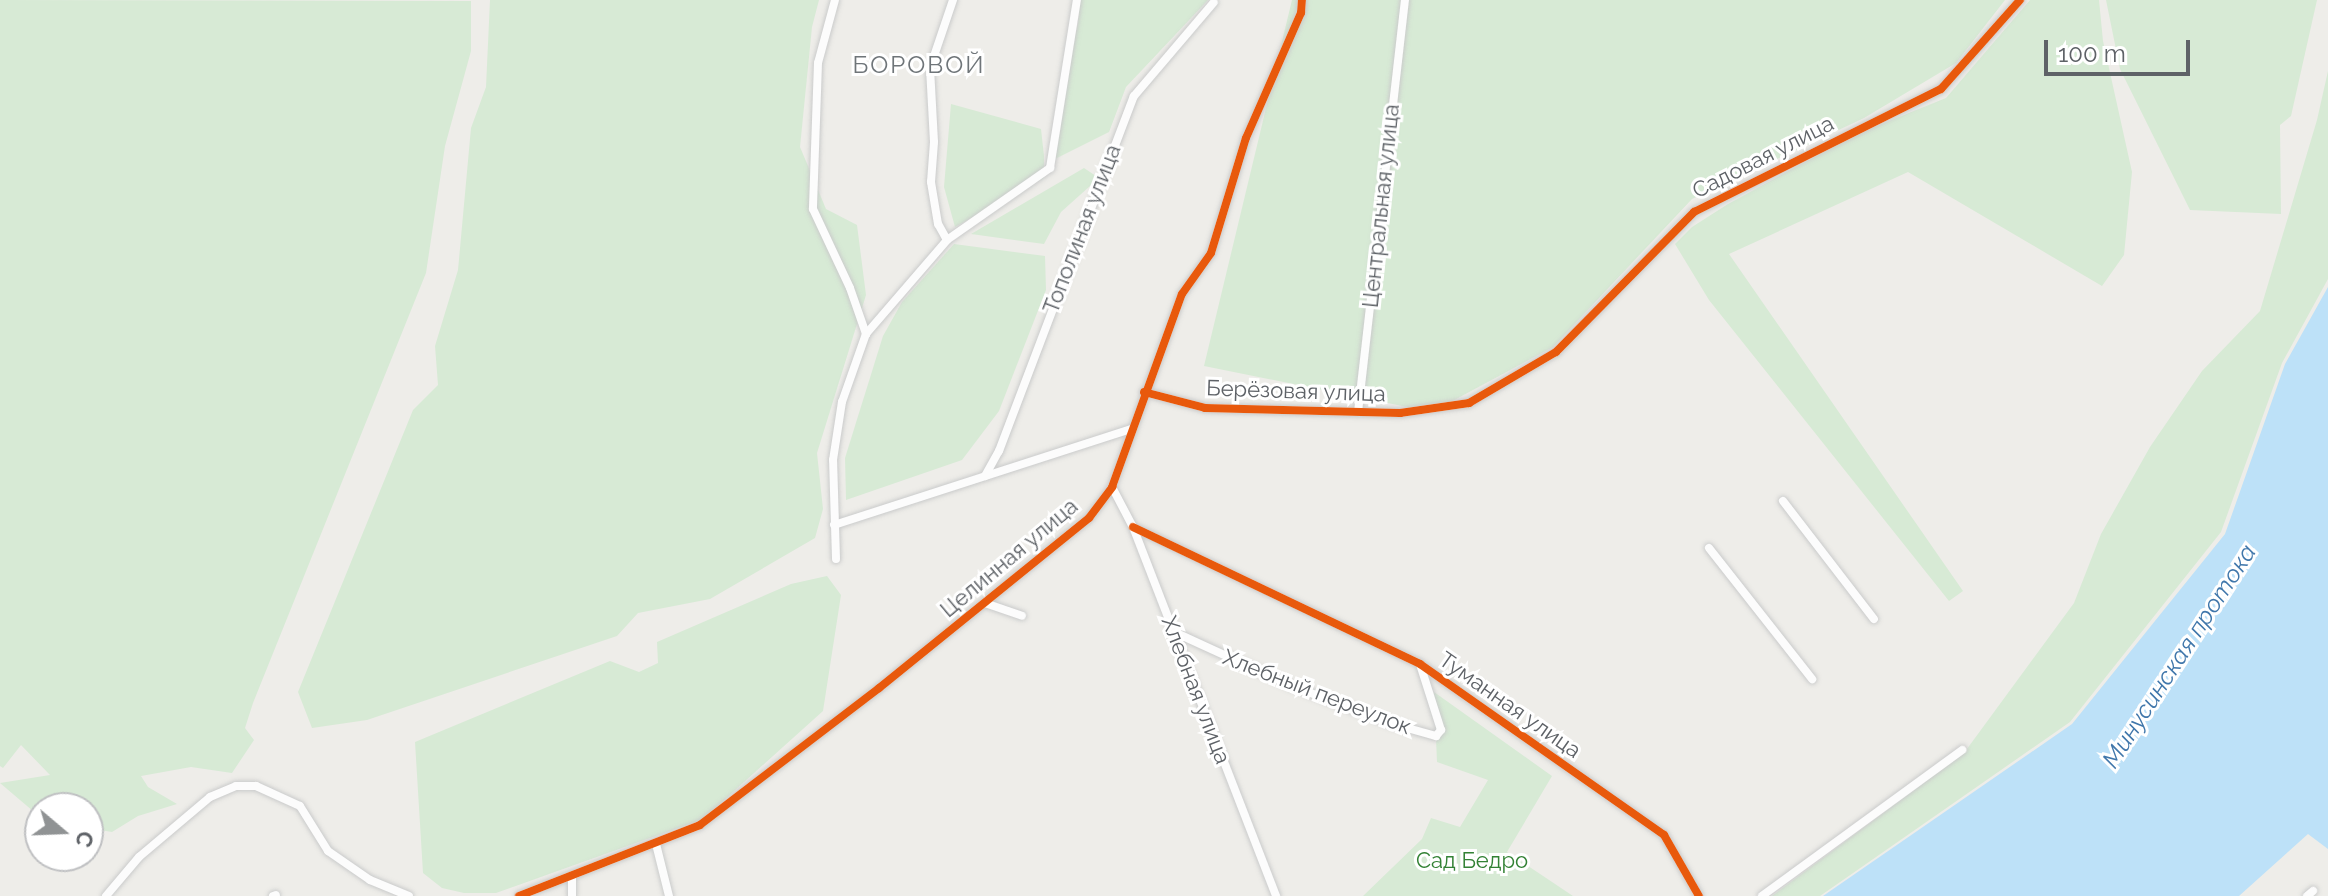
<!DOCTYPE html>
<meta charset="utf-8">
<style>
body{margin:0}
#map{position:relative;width:2328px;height:896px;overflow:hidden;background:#eeede9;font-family:Raleway,sans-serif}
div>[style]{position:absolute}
.green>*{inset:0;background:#d7ead5}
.water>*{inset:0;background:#bde1f8}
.roads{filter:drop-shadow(0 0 2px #cacbcb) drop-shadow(0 0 2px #cacbcb)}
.minor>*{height:8px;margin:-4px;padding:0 4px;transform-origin:4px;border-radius:4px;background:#fcfcfc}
.cycleway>*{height:8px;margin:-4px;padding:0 4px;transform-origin:4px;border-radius:4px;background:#e8590c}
span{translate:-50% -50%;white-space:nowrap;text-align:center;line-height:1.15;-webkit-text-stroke:6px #fff;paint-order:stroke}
.street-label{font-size:22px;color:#5e6267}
.park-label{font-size:22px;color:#338235}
.neighbourhood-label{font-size:24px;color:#6f7579;letter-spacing:2px}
.water-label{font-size:24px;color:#4077ab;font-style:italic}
.north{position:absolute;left:24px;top:792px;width:80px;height:80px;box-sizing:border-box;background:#fff;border:2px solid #bfc0c2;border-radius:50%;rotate:109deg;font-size:22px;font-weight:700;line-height:32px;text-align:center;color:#5e6267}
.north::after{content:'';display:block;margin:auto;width:28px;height:36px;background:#909394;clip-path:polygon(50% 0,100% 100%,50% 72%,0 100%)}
.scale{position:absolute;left:2044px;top:40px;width:146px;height:36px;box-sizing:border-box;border:4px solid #5e6267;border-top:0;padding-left:10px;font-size:24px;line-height:28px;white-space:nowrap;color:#5e6267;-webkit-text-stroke:6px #fff;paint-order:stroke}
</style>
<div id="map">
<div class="green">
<i style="clip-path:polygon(0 0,471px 1px,471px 51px,445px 146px,426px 273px,253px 703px,245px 728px,254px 740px,232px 773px,191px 767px,141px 776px,148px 787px,177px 804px,138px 816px,112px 832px,88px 828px,88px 808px,40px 808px,40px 817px,0 783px,50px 775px,21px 745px,3px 768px,0 766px)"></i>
<i style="clip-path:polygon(490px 0,819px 0,812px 27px,800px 147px,826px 209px,857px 225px,866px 295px,817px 453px,823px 509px,815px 538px,710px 599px,638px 613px,617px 636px,367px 720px,312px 728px,298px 692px,413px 410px,438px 385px,435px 346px,458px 270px,471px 128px,486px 87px)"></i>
<i style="clip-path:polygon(1080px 0,1208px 0,1126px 87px,1109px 132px,1055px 159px,1058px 101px,1078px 24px)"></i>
<i style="clip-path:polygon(1292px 0,2005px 0,1956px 63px,1864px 118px,1692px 199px,1553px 347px,1432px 412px,1204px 366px)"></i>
<i style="clip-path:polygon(2030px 0,2099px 0,2103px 41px,2132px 172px,2124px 255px,2102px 286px,1908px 172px,1729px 254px,1963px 591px,1949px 601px,1709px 300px,1675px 244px,1692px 227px,1728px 204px,1857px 134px,1946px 98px)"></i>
<i style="clip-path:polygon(2106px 0,2317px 0,2291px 116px,2280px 125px,2281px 214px,2190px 210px,2120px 69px)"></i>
<i style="clip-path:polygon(2328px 71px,2328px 279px,2282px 363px,2221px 532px,2070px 722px,1820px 896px,1772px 896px,1964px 753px,2074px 603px,2101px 534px,2150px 447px,2202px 371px,2260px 311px,2317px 120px)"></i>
<i style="clip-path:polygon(951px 104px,1041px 129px,1044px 156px,1044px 178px,955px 227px,944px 187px)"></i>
<i style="clip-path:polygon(1084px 168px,1099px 178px,1061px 212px,1044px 244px,971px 234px)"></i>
<i style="clip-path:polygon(954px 244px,1045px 256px,1046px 290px,999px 411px,962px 460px,846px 500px,845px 458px,883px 336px,902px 302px)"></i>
<i style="clip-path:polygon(827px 576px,841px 595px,823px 711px,703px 819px,496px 893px,464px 893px,442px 888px,423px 873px,415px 742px,610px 661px,639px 672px,658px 663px,657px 642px,791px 584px)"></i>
<i style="clip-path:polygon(1434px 692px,1552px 776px,1507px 852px,1573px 896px,1363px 896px,1422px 839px,1431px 818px,1460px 827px,1488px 780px,1437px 762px)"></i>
</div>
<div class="water">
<i style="clip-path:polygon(2328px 287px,2328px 849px,2308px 834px,2239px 896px,1823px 896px,2072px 724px,2225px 534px,2285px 364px)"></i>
</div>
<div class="roads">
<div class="minor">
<i style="left:835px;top:0;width:65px;rotate:105.1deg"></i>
<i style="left:818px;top:63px;width:146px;rotate:92deg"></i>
<i style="left:813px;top:209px;width:87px;rotate:64.9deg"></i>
<i style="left:850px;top:288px;width:49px;rotate:70.8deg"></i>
<i style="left:947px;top:240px;width:18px;rotate:-119deg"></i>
<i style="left:938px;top:224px;width:43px;rotate:-99.5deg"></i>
<i style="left:931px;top:182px;width:40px;rotate:-85.7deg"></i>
<i style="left:934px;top:142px;width:74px;rotate:-93.1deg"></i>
<i style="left:930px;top:68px;width:72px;rotate:-71.3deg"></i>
<i style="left:1144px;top:392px;width:63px;rotate:14.7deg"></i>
<i style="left:1205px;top:408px;width:195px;rotate:1.5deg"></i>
<i style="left:1400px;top:413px;width:70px;rotate:-8.2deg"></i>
<i style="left:1469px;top:403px;width:101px;rotate:-30.4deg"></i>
<i style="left:1556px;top:352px;width:197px;rotate:-45.4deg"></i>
<i style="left:1694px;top:212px;width:276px;rotate:-26.5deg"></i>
<i style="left:1941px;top:89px;width:119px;rotate:-48.4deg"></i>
<i style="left:1358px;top:412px;width:415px;rotate:-83.5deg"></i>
<i style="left:985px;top:476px;width:29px;rotate:-61deg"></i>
<i style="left:999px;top:451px;width:380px;rotate:-69.2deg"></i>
<i style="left:1134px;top:96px;width:123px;rotate:-49.6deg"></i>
<i style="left:1112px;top:487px;width:45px;rotate:62.3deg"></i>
<i style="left:1133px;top:527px;width:396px;rotate:68.8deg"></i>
<i style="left:1783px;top:501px;width:149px;rotate:52.4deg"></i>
<i style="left:834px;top:525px;width:313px;rotate:-17.9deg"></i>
<i style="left:1133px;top:527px;width:318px;rotate:25.5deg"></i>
<i style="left:1420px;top:664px;width:298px;rotate:35deg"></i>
<i style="left:1664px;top:835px;width:70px;rotate:60.2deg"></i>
<i style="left:1709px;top:548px;width:167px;rotate:51.8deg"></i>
<i style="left:836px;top:559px;width:99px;rotate:-91.7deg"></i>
<i style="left:833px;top:460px;width:59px;rotate:-81.2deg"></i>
<i style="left:842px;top:402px;width:72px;rotate:-70.6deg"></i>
<i style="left:866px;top:334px;width:124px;rotate:-49.2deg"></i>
<i style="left:947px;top:240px;width:126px;rotate:-35deg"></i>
<i style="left:1050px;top:168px;width:170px;rotate:-80.9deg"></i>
<i style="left:985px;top:603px;width:39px;rotate:19deg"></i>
<i style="left:1174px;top:632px;width:130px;rotate:24.6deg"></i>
<i style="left:1292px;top:686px;width:108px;rotate:20.6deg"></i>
<i style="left:1393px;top:724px;width:45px;rotate:15.6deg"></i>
<i style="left:1436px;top:736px;width:8px;rotate:-50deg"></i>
<i style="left:1441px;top:730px;width:69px;rotate:-107.7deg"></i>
<i style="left:656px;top:844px;width:54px;rotate:76deg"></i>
<i style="left:106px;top:896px;width:51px;rotate:-49.8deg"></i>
<i style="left:139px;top:857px;width:93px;rotate:-40.2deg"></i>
<i style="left:210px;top:797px;width:28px;rotate:-23deg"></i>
<i style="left:236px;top:786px;width:20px"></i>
<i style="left:256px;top:786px;width:48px;rotate:24.4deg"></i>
<i style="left:300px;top:806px;width:53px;rotate:58.1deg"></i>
<i style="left:328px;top:851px;width:51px;rotate:34.6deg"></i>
<i style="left:370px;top:880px;width:42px;rotate:22.3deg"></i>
<i style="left:273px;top:896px;width:3px;rotate:-18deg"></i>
<i style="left:519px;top:896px;width:194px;rotate:-21.4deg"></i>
<i style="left:700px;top:825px;width:225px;rotate:-37.4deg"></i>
<i style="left:879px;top:688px;width:270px;rotate:-39deg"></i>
<i style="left:1089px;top:518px;width:39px;rotate:-53deg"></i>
<i style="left:1112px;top:487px;width:205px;rotate:-70.1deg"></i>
<i style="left:1182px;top:294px;width:50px;rotate:-54.7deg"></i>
<i style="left:1211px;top:253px;width:120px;rotate:-73.1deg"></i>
<i style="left:1246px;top:138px;width:137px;rotate:-66.3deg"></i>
<i style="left:1301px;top:13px;width:13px;rotate:-86deg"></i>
<i style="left:572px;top:896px;width:19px;rotate:-90deg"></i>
<i style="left:1762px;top:896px;width:248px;rotate:-36.1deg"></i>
<i style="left:2307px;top:896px;width:8px;rotate:-40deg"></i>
</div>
</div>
<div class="cycleway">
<i style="left:1144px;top:392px;width:63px;rotate:14.7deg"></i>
<i style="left:1205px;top:408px;width:195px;rotate:1.5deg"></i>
<i style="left:1400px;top:413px;width:70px;rotate:-8.2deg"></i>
<i style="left:1469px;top:403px;width:101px;rotate:-30.4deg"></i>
<i style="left:1556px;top:352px;width:197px;rotate:-45.4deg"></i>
<i style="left:1694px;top:212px;width:276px;rotate:-26.5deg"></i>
<i style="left:1941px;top:89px;width:119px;rotate:-48.4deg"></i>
<i style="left:1133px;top:527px;width:318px;rotate:25.5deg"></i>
<i style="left:1420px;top:664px;width:298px;rotate:35deg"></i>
<i style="left:1664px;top:835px;width:70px;rotate:60.2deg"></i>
<i style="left:519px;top:896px;width:194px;rotate:-21.4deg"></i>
<i style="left:700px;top:825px;width:225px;rotate:-37.4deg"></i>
<i style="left:879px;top:688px;width:270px;rotate:-39deg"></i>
<i style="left:1089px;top:518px;width:39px;rotate:-53deg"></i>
<i style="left:1112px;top:487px;width:205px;rotate:-70.1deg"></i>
<i style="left:1182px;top:294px;width:50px;rotate:-54.7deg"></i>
<i style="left:1211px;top:253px;width:120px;rotate:-73.1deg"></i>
<i style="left:1246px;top:138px;width:137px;rotate:-66.3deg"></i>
<i style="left:1301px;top:13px;width:13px;rotate:-86deg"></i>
</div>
<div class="street-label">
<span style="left:1763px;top:157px;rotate:-27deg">Садовая улица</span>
<span style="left:1381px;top:206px;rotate:-84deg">Центральная улица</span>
<span style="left:1082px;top:229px;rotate:-69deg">Тополиная улица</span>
<span style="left:1296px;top:391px;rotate:2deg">Берёзовая улица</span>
<span style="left:1009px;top:558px;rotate:-40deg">Целинная улица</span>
<span style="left:1196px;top:690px;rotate:69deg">Хлебная улица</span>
<span style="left:1317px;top:692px;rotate:21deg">Хлебный переулок</span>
<span style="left:1510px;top:705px;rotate:35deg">Туманная улица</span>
</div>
<div class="park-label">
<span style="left:1472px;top:861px">Сад Бедро</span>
</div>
<div class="neighbourhood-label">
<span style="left:919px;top:65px">БОРОВОЙ</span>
</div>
<div class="water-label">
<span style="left:2179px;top:656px;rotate:-57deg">Минусинская протока</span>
</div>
<div class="north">С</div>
<div class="scale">100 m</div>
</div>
